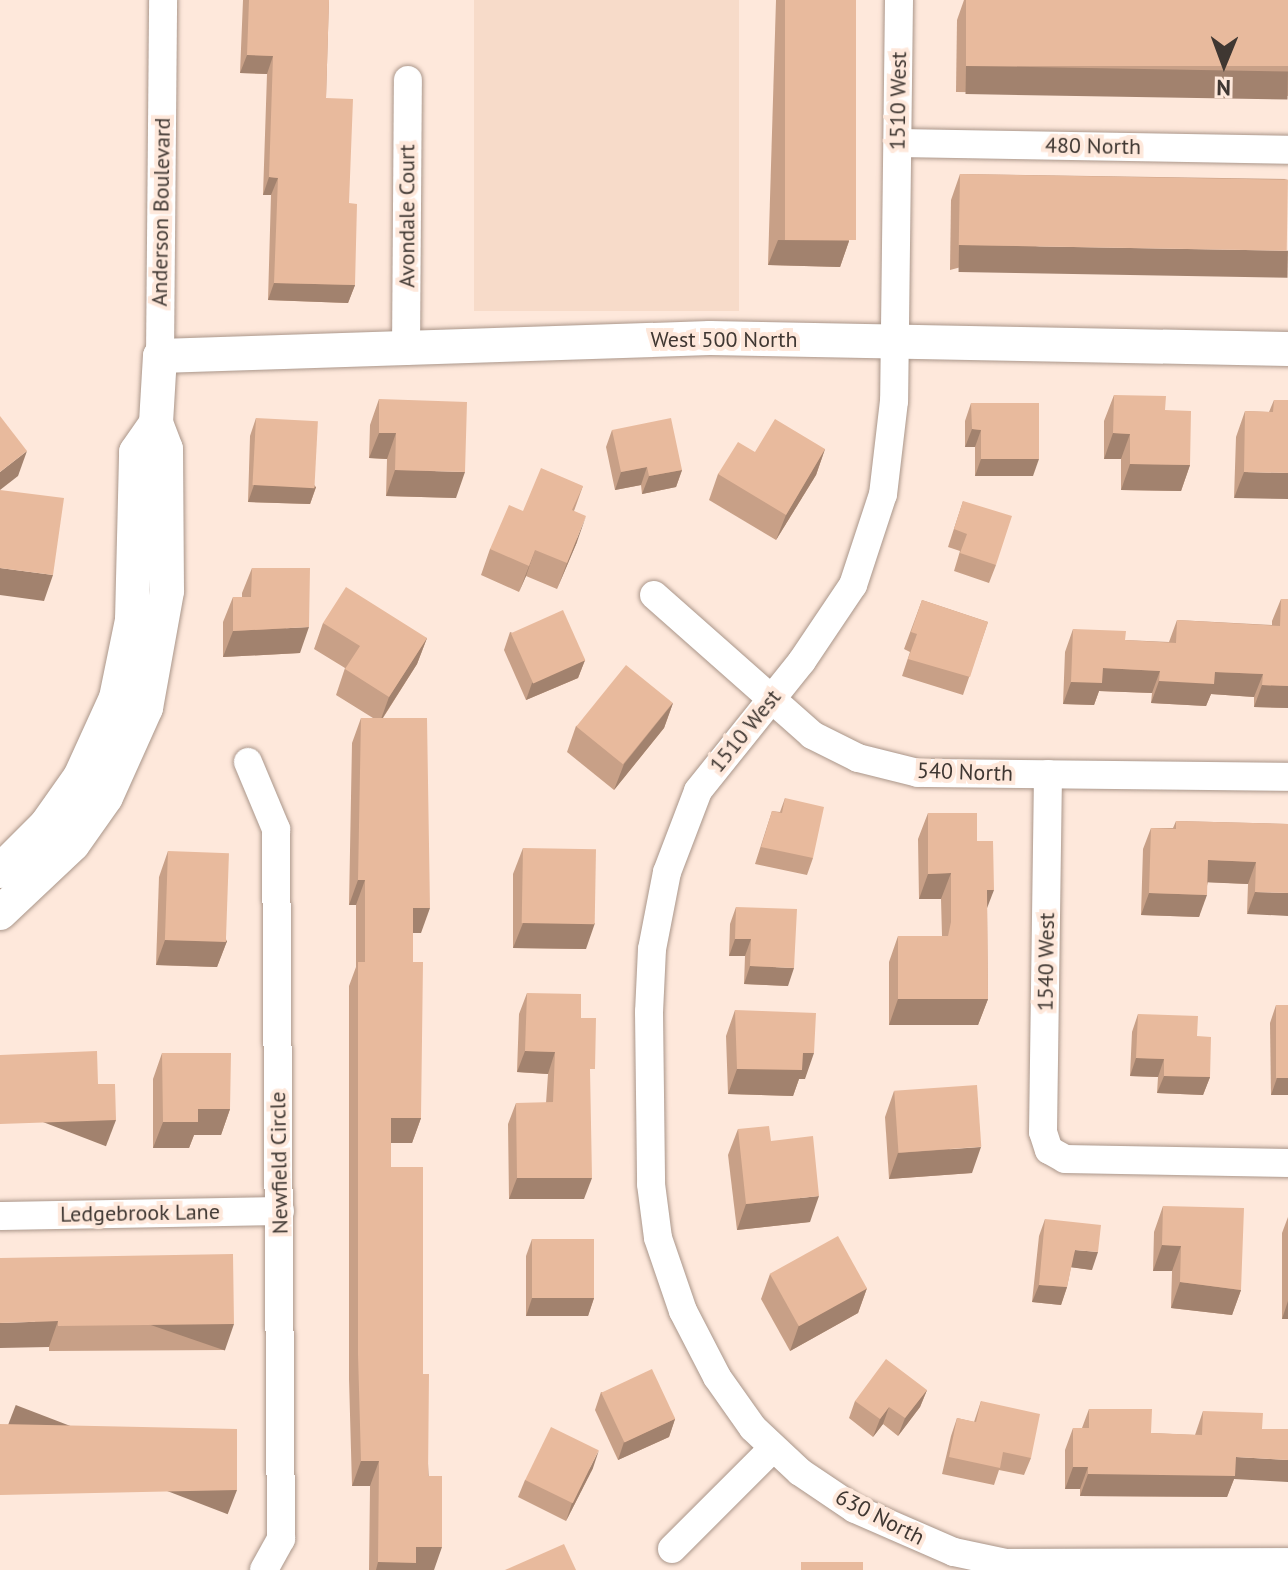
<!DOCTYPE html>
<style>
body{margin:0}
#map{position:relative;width:1288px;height:1570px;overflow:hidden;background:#fee8db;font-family:"PT Sans",sans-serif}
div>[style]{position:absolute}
.built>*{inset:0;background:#f7dbc9;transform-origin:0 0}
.roads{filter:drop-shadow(0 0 2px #aa968a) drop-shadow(0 0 2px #aa968a)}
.minor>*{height:28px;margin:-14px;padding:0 14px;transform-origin:14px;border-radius:14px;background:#fff}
.tertiary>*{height:34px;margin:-17px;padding:0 17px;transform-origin:17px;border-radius:17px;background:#fff}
.wall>*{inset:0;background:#c8a087}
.shaded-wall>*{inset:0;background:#a2826e;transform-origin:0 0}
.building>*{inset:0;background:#e8ba9d;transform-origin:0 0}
span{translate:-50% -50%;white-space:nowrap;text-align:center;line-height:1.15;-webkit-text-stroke:8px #fee8db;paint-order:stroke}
.street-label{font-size:22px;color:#3f3732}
.north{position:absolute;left:1184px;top:24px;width:80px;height:80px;-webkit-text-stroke:6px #fee8db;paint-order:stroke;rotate:181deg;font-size:22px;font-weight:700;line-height:32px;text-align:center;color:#3f3732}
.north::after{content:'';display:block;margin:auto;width:28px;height:36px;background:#3f3732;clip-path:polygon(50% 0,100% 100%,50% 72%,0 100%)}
</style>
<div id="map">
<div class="built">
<i style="left:474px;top:0;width:265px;height:311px"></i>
</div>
<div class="roads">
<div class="minor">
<i style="left:899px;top:0;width:401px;rotate:90.7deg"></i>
<i style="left:894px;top:401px;width:94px;rotate:96.7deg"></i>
<i style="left:883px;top:494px;width:96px;rotate:108.2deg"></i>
<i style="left:853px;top:585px;width:92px;rotate:123.9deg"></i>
<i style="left:802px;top:661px;width:166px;rotate:128.7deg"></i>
<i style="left:698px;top:791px;width:87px;rotate:110.9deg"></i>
<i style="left:667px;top:872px;width:78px;rotate:101deg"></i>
<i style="left:652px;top:949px;width:63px;rotate:92.7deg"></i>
<i style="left:649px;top:1012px;width:172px;rotate:89.3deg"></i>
<i style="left:651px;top:1184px;width:54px;rotate:82.6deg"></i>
<i style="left:658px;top:1238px;width:77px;rotate:71.1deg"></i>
<i style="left:683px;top:1311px;width:74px;rotate:62.7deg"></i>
<i style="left:717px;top:1377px;width:62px;rotate:54.8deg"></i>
<i style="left:753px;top:1428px;width:64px;rotate:43.1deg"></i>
<i style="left:800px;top:1472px;width:66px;rotate:33.9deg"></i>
<i style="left:855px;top:1509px;width:108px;rotate:23.5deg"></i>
<i style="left:954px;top:1552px;width:53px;rotate:11.9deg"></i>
<i style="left:1006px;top:1563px;width:282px;rotate:-0.2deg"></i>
<i style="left:898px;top:143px;width:390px;rotate:1deg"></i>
<i style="left:406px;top:351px;width:271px;rotate:-89.6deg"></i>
<i style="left:160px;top:356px;width:356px;rotate:-89.5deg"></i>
<i style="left:654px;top:595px;width:211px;rotate:41.5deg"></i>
<i style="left:812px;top:735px;width:51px;rotate:26.6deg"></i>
<i style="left:858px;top:758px;width:62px;rotate:14deg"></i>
<i style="left:918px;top:773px;width:370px;rotate:0.6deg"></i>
<i style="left:248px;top:762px;width:73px;rotate:67.3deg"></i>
<i style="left:276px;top:829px;width:710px;rotate:89.6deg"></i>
<i style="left:281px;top:1539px;width:35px;rotate:119deg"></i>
<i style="left:1048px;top:774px;width:358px;rotate:90.8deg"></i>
<i style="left:1043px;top:1132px;width:19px;rotate:72deg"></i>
<i style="left:1049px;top:1150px;width:18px;rotate:29deg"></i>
<i style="left:1065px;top:1159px;width:223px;rotate:1deg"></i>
<i style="left:0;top:1216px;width:280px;rotate:-1deg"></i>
<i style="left:672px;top:1549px;width:143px;rotate:-45deg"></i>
</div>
<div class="tertiary">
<i style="left:0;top:871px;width:65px;rotate:-45deg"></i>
<i style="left:46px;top:825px;width:59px;rotate:-54.7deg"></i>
<i style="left:80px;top:777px;width:87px;rotate:-65.5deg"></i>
<i style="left:116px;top:698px;width:80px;rotate:-78.4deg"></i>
<i style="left:132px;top:620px;width:168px;rotate:-88.6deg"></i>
<i style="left:136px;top:452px;width:35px;rotate:-55deg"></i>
<i style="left:0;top:913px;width:100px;rotate:-43.4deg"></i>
<i style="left:73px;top:844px;width:57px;rotate:-54.9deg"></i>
<i style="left:106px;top:797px;width:98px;rotate:-65.8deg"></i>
<i style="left:146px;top:708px;width:119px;rotate:-79.8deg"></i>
<i style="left:167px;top:591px;width:142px;rotate:-90.4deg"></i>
<i style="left:166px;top:449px;width:28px;rotate:-111deg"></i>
<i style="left:156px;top:423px;width:67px;rotate:-86.6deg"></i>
<i style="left:160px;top:356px;width:550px;rotate:-1.87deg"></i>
<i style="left:710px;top:338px;width:578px;rotate:1.09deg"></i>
</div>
</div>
<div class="wall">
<i style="clip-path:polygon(243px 0,329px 0,326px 98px,349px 203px,355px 285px,348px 303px,268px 300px,271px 195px,263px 195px,267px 74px,240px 73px)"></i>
<i style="clip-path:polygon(776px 0,856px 0,849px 241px,840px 267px,768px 265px)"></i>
<i style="clip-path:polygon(964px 0,1288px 0,1288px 96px,956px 92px,957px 20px)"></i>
<i style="clip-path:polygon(960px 174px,1288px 179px,950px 270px,951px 200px)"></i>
<i style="clip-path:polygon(1114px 395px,1165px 410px,1190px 465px,1181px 491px,1121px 490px,1121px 459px,1104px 459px,1104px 421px)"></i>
<i style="clip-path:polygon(379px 399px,456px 498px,386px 496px,387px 459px,369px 458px,370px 425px)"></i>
<i style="clip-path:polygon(1274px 400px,1288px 400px,1234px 498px,1236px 437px,1245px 411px,1269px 412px)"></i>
<i style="clip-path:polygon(971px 403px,1033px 476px,975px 476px,975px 447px,965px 447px,965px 421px)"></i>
<i style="clip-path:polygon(256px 418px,316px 487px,310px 504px,248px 502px,250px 436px)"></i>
<i style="clip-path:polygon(612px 430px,682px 470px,676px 487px,642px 494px,641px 485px,615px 490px,606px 447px)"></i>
<i style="clip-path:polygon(825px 449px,816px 475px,776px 540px,709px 500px,718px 474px,755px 452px)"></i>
<i style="clip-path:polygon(583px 486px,574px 511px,577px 542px,557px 589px,526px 576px,519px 592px,481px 575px,490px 549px)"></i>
<i style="clip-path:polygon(963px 501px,996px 565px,989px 583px,954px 571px,960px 551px,948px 547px)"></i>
<i style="clip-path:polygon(252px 568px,300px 653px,223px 657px,223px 622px,233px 597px,242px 597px,242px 593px)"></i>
<i style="clip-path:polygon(1281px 599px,1288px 599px,1288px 708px,1254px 707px,1254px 697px,1211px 694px,1206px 706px,1151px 703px,1152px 693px,1099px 691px,1094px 705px,1063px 704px,1065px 652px,1073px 629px,1125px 640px,1169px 642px,1177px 620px,1272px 625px,1272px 621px)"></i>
<i style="clip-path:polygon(922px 600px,988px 622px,963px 695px,902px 676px,910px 652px,904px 649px)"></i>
<i style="clip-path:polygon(323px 623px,427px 638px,417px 664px,383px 718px,421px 933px,413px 933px,413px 962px,421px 1118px,412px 1143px,391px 1143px,391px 1167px,423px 1374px,434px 1570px,369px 1570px,370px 1486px,352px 1486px,349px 1379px,349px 986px,356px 967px,356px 905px,349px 905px,352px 743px,361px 718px,373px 718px,336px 695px,345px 668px,314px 649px)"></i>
<i style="clip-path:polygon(510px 632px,585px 660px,578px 678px,526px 700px,504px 650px)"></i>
<i style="clip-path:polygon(673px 703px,664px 728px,614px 790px,567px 752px,576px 726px)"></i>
<i style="clip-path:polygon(785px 798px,813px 858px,807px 875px,755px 864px,772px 811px,780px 812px)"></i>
<i style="clip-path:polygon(928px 813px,977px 841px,987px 906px,988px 999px,978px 1025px,889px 1025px,889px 962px,898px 936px,942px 936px,941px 899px,919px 899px,918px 839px)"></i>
<i style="clip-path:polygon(1176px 821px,1288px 824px,1247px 914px,1248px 884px,1208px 882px,1199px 917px,1141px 915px,1143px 849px,1151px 828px,1173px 828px)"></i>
<i style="clip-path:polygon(523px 848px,586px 949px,513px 948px,513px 874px)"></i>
<i style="clip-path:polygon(168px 851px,227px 941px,217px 967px,156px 965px,159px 877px)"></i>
<i style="clip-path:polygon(736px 907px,788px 986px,744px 984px,745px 956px,729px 956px,730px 924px)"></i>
<i style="clip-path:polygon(527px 993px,581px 1018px,590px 1081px,584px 1199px,509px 1199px,508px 1124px,516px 1103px,546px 1103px,548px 1074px,517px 1072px,519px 1014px)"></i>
<i style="clip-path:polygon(1276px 1005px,1288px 1095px,1271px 1095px,1270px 1023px)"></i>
<i style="clip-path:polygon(735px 1010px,805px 1079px,799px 1079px,793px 1096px,728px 1094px,726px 1036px)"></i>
<i style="clip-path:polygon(1138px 1014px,1197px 1036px,1210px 1077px,1203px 1095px,1157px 1093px,1158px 1077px,1130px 1076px,1132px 1032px)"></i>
<i style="clip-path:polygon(162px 1053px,230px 1109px,221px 1135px,194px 1135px,189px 1148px,153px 1148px,153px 1079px)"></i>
<i style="clip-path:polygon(894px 1091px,972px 1173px,889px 1179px,885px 1117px)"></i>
<i style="clip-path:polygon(738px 1129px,771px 1141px,810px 1222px,737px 1230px,728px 1155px)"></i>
<i style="clip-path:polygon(1163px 1206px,1241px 1290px,1232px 1315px,1171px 1308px,1172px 1271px,1153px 1271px,1154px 1232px)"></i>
<i style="clip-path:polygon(1288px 1217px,1288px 1319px,1282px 1319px,1282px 1233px)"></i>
<i style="clip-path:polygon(1045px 1219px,1092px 1270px,1071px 1267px,1067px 1287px,1061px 1305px,1032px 1302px,1039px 1236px)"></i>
<i style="clip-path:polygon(532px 1239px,594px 1298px,588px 1316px,526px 1316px,526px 1256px)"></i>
<i style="clip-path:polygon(0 1258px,225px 1350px,49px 1351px,49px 1347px)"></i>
<i style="clip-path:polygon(770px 1274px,867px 1288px,858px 1313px,790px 1351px,761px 1299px)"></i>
<i style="clip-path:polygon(927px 1390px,920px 1407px,898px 1436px,883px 1424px,873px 1437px,849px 1418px,855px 1401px)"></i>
<i style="clip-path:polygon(601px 1392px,675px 1419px,669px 1437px,618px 1460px,595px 1410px)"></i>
<i style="clip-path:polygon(981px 1401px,1031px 1458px,1024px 1475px,999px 1470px,994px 1485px,942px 1474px,951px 1436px,957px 1418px,974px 1422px)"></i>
<i style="clip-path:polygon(1089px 1409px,1151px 1433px,1195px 1435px,1203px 1411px,1234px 1479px,1227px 1497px,1080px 1496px,1080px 1489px,1065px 1489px,1065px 1450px,1073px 1428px,1082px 1428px)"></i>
<i style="clip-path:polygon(593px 1468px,566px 1521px,518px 1497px,525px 1480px)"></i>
</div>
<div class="shaded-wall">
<i style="clip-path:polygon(247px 55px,273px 56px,267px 74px,240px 73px)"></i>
<i style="left:966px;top:66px;width:322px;height:28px;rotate:1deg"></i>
<i style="clip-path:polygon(269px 177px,278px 178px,271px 195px,263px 195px)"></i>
<i style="clip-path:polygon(778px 240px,849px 241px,840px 267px,768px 265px)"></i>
<i style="left:959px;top:245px;width:329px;height:27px;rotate:1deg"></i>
<i style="clip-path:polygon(274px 283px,355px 285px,348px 303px,268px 300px)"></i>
<i style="clip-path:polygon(972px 429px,981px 430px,975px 447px,965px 447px)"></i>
<i style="clip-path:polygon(379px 433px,396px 433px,387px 459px,369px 458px)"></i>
<i style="clip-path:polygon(1113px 433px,1130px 434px,1121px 459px,1104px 459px)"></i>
<i style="clip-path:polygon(825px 449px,816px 475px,776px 540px,786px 515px)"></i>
<i style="clip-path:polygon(27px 451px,18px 476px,0 490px,0 472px)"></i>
<i style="clip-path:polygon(981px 459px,1039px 459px,1033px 476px,975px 476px)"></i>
<i style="clip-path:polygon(1130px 464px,1190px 465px,1181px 491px,1121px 490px)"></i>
<i style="clip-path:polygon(647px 467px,641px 485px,615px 490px,621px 472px)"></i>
<i style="clip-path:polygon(395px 470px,465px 472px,456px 498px,386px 496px)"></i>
<i style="clip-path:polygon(682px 470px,676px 487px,642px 494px,649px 476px)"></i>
<i style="clip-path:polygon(1244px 472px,1288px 473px,1288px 499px,1234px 498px)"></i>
<i style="clip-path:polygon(254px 485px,316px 487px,310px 504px,248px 502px)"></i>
<i style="clip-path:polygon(586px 516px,577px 542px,557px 589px,567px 563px)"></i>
<i style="clip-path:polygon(535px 550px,526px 576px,519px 592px,529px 566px)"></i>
<i style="clip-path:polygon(0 568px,53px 575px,44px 601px,0 595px)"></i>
<i style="clip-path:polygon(309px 627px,300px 653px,223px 657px,233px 631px)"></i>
<i style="clip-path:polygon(427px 638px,417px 664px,380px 722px,389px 697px)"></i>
<i style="clip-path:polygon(585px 660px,578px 678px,526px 700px,532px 683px)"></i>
<i style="clip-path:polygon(1103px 668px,1160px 671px,1152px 693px,1099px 691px,1094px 705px,1063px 704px,1071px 682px)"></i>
<i style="clip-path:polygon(1215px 672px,1263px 674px,1254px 697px,1211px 694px,1206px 706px,1151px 703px,1159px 681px)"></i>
<i style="clip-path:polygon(1262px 685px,1288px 686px,1288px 708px,1254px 707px)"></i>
<i style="clip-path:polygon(673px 703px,664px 728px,614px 790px,624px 764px)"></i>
<i style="clip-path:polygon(1208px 860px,1256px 862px,1248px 884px,1200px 882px)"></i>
<i style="clip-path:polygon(951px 873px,941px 899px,919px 899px,928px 874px)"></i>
<i style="clip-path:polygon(358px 880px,365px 880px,356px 905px,349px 905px)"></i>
<i style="clip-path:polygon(987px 890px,994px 890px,984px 916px)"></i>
<i style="clip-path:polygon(1255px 892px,1288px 893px,1288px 916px,1247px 914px)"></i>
<i style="clip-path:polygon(1149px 893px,1207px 895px,1199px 917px,1141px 915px)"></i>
<i style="clip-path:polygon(413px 908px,430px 908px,421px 933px,404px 933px)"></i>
<i style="clip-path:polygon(523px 923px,595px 923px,586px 949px,513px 948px)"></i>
<i style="clip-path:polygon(735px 939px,751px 939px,745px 956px,729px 956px)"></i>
<i style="clip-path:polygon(165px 940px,227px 941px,217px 967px,156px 965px)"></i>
<i style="clip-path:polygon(750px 966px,794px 968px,788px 986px,744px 984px)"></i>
<i style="clip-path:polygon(898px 999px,988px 999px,978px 1025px,889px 1025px)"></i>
<i style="clip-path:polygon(525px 1051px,555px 1052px,548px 1074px,517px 1072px)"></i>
<i style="clip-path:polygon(803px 1053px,814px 1053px,805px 1079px,799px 1079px,793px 1096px,728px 1094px,737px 1069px)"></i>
<i style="clip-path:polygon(1136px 1058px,1164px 1059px,1158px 1077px,1130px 1076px)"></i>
<i style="clip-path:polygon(1164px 1076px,1210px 1077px,1203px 1095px,1157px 1093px)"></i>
<i style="clip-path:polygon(1277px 1078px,1288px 1078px,1288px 1095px,1271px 1095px)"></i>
<i style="clip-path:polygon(198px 1109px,230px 1109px,221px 1135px,194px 1135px,189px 1148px,153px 1148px,163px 1122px)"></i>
<i style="clip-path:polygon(391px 1118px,421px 1118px,412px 1143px,382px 1143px)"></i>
<i style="left:116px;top:1120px;width:28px;height:116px;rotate:111deg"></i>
<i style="clip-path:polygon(981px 1147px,972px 1173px,889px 1179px,898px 1153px)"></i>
<i style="clip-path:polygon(517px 1178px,592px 1178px,584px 1199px,509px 1199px)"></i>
<i style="clip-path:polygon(819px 1196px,810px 1222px,737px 1230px,746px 1204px)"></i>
<i style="clip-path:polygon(1162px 1245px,1181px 1246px,1172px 1271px,1153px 1271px)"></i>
<i style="clip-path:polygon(1075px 1250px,1098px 1252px,1092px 1270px,1069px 1267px)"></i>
<i style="clip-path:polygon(1180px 1282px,1241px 1290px,1232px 1315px,1171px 1308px)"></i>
<i style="clip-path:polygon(1039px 1285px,1067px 1287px,1061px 1305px,1032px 1302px)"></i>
<i style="clip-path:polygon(867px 1288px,858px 1313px,790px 1351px,799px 1325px)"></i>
<i style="clip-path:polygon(532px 1298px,594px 1298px,588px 1316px,526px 1316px)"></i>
<i style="clip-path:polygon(1288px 1301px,1288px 1319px,1282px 1319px)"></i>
<i style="clip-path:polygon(58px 1321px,49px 1347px,0 1348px,0 1323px)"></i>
<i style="left:234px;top:1324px;width:28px;height:176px;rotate:109deg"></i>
<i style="clip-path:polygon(927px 1390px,920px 1407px,898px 1436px,905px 1418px)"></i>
<i style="clip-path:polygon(889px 1407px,883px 1424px,873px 1437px,880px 1419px)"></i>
<i style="clip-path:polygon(675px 1419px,669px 1437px,618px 1460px,624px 1442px)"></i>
<i style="clip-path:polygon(599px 1450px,593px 1468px,566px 1521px,572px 1503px)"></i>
<i style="clip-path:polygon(1236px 1457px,1288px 1460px,1288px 1482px,1234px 1479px,1227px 1497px,1080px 1496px,1088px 1474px)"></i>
<i style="clip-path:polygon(361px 1461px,379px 1461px,370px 1486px,352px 1486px)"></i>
<i style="clip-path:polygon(1073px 1467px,1088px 1467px,1080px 1489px,1065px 1489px)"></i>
<i style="left:237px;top:1490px;width:26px;height:237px;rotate:111deg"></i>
<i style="clip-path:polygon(416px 1547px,442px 1547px,434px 1570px,376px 1570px,378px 1562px)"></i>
</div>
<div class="building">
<i style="clip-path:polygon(249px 0,329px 0,326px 98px,353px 99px,349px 203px,357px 204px,355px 285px,274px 283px,278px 178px,269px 177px,273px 56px,247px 55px)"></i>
<i style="left:785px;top:0;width:71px;height:240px"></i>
<i style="left:966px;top:0;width:322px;height:66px"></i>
<i style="left:960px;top:174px;width:328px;height:71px;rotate:1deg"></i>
<i style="clip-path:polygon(1114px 395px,1166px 396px,1165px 410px,1191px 411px,1190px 465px,1130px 464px,1130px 434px,1113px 433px)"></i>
<i style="clip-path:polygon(379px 399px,467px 402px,465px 472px,395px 470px,396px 433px,379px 433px)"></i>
<i style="clip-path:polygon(1274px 400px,1288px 400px,1288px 473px,1244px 472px,1245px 411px,1273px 412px)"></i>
<i style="clip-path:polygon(971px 403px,1039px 403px,1039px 459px,981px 459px,981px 430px,972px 429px)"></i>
<i style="clip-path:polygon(0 416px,27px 451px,0 472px)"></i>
<i style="left:256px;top:418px;width:62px;height:67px;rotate:3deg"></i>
<i style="clip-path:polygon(671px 418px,682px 470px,649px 476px,647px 467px,621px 472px,612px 430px)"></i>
<i style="clip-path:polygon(775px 419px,825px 449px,786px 515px,718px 474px,738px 442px,755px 452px)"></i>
<i style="clip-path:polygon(541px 468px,583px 486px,572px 510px,586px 516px,567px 563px,535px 550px,529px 566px,490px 549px,509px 505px,523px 511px)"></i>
<i style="clip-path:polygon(0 490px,64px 498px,53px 575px,0 568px)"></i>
<i style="clip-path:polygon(963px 501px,1012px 516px,996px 565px,960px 553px,967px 534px,954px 529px)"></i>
<i style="clip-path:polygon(252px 568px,310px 568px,309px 627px,233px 631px,233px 597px,251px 597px)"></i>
<i style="clip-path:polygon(346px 587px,427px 638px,389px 697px,345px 669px,360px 646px,323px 623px)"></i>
<i style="clip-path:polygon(1281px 599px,1288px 599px,1288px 686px,1262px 685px,1263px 674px,1215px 672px,1214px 684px,1159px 681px,1160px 671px,1103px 668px,1102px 683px,1071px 682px,1073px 629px,1126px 631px,1125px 640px,1176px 643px,1177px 620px,1280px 626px)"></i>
<i style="clip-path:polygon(922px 600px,988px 622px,970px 677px,908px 659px,917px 634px,911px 632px)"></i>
<i style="left:563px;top:610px;width:55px;height:57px;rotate:66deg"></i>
<i style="left:626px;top:665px;width:60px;height:79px;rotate:39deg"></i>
<i style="clip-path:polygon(361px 718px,427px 718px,430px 908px,413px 908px,413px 962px,423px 962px,421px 1118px,391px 1118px,391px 1167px,423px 1167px,423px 1374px,429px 1374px,428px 1476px,442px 1476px,442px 1547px,416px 1547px,416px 1563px,378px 1562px,379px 1461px,361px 1461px,358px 1354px,358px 962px,365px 962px,365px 880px,358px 880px)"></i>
<i style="clip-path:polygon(785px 798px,824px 807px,813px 858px,761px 847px,772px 811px,782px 813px)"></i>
<i style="clip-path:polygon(928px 813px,977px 813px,977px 841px,993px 841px,994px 890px,987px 890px,988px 999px,898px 999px,898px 936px,948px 936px,951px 922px,951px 873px,928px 874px)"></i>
<i style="clip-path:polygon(1176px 821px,1288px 824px,1288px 893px,1255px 892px,1256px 862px,1208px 860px,1207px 895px,1149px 893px,1151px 828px,1176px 829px)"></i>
<i style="left:523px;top:848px;width:73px;height:75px;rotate:1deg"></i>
<i style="left:168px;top:851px;width:61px;height:89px;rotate:2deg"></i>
<i style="clip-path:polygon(736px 907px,797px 909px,794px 968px,750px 966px,751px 939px,735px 939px)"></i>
<i style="clip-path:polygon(527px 993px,581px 994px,581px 1018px,596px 1018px,595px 1069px,590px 1069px,592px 1178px,517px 1178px,516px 1103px,553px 1102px,555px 1052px,525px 1051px)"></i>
<i style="left:1276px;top:1005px;width:12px;height:73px"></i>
<i style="clip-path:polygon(735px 1010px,816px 1013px,814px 1053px,803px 1053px,802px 1070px,737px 1069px)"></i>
<i style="clip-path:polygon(1138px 1014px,1198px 1016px,1197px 1036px,1211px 1037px,1210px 1077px,1164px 1076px,1164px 1059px,1136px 1058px)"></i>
<i style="clip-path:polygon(97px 1051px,98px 1084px,115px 1084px,116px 1120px,0 1124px,0 1055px)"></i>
<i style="clip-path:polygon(162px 1053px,231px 1053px,230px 1109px,198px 1109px,198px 1122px,163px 1122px)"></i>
<i style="left:977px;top:1085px;width:62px;height:83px;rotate:86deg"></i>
<i style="clip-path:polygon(769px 1126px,771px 1141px,813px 1136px,819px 1196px,746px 1204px,738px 1129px)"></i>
<i style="clip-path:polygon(1163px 1206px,1244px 1208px,1241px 1290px,1180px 1282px,1181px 1246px,1162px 1245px)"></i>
<i style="clip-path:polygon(1045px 1219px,1101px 1225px,1098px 1252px,1075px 1250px,1067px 1287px,1039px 1285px)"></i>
<i style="left:838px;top:1236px;width:60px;height:78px;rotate:61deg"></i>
<i style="left:532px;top:1239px;width:62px;height:59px"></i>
<i style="clip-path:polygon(233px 1254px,234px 1324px,58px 1326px,58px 1321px,0 1323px,0 1258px)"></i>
<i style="clip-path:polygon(886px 1359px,927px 1390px,905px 1418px,889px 1407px,880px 1419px,855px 1401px)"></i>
<i style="left:652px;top:1369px;width:55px;height:56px;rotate:65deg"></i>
<i style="clip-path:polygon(981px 1401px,1040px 1414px,1031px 1458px,1003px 1452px,1000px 1468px,949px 1457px,957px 1418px,976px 1422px)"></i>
<i style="clip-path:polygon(1089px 1409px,1152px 1409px,1151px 1433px,1202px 1435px,1203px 1411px,1263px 1413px,1262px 1429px,1288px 1429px,1288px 1460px,1236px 1457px,1235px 1476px,1088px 1474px,1088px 1467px,1073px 1467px,1073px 1428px,1089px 1428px)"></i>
<i style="clip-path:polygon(0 1424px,237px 1429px,237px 1490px,0 1495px)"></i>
<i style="left:551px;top:1427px;width:53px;height:59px;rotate:26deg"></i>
<i style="clip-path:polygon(564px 1544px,576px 1570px,505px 1570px)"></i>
<i style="left:863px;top:1562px;width:8px;height:62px;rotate:90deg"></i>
</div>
<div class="street-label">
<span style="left:898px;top:101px;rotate:-89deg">1510 West</span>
<span style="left:1093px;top:146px;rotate:1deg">480 North</span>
<span style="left:161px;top:212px;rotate:-89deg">Anderson Boulevard</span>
<span style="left:407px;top:216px;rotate:-90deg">Avondale Court</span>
<span style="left:724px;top:340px">West 500 North</span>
<span style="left:745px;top:731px;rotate:-51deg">1510 West</span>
<span style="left:965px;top:772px;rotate:2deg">540 North</span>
<span style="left:1046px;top:962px;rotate:-89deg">1540 West</span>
<span style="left:279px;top:1163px;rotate:-91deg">Newfield Circle</span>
<span style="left:140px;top:1213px;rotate:-1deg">Ledgebrook Lane</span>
<span style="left:880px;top:1517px;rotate:27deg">630 North</span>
</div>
<div class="north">N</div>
</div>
